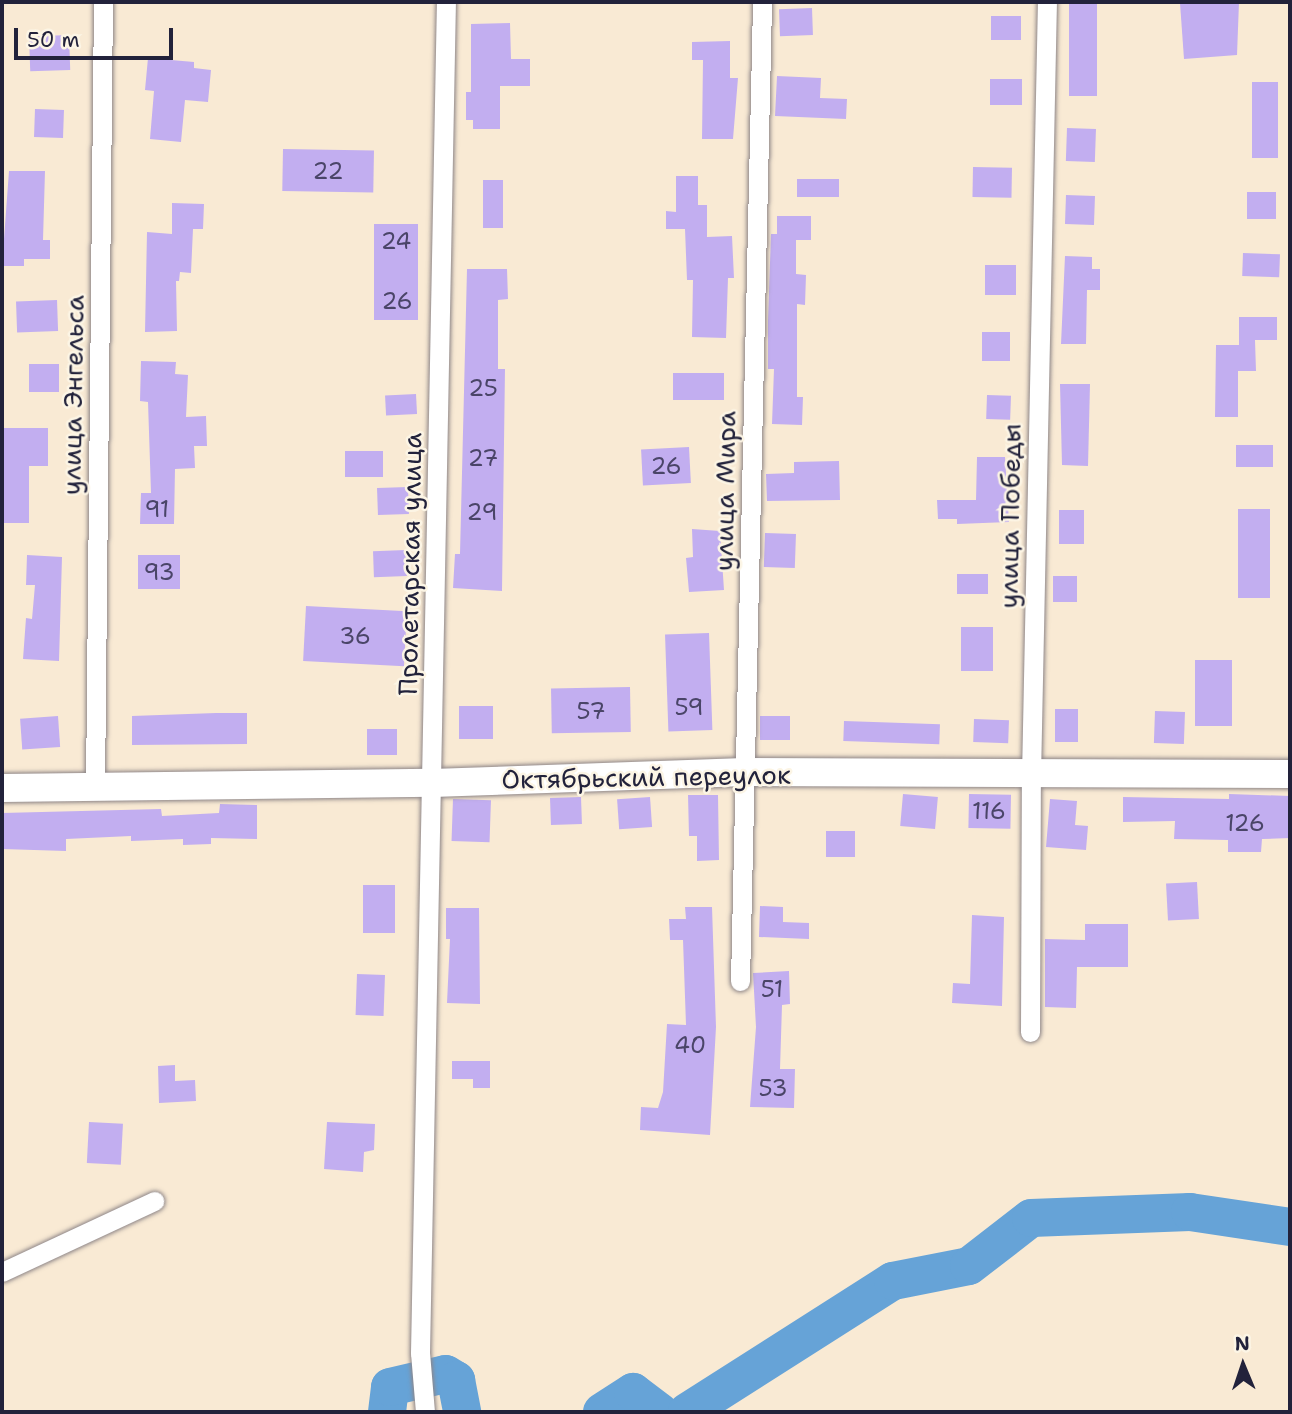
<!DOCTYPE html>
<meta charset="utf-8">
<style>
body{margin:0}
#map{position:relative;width:1292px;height:1414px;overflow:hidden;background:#f9ead4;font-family:"Shantell Sans",sans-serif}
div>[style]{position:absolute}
.river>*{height:38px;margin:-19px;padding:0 19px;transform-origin:19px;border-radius:19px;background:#66a3d7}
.building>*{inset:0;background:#c2aef0;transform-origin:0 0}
.roads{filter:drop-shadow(0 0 2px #8e8688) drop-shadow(0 0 2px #8e8688)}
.street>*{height:19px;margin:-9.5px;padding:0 9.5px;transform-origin:9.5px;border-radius:9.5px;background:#fff}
.secondary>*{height:28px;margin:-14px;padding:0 14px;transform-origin:14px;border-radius:14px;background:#fff}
span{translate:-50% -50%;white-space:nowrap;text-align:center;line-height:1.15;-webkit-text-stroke:5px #fcf5e5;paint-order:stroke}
.number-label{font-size:23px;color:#4a4568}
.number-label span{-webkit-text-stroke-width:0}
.street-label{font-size:26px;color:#22223b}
.frame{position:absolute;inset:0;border:4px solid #22223b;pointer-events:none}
.north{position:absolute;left:1208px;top:1330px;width:70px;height:70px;-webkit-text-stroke:5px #fcf5e5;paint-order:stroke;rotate:358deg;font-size:19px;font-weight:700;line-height:28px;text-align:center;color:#22223b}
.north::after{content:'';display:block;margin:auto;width:24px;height:32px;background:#22223b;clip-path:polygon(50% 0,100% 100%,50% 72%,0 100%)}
.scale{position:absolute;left:14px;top:28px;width:159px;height:32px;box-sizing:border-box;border:4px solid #22223b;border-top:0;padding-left:9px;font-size:21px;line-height:24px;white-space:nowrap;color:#22223b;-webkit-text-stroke:5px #fcf5e5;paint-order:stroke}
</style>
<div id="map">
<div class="river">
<i style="left:387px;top:1412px;width:25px;rotate:-83deg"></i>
<i style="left:390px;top:1387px;width:57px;rotate:-13.1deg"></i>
<i style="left:446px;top:1374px;width:12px;rotate:31deg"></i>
<i style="left:456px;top:1380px;width:33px;rotate:79deg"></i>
<i style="left:602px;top:1412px;width:37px;rotate:-33deg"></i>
<i style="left:633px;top:1392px;width:34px;rotate:37deg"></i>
<i style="left:687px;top:1412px;width:244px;rotate:-32.5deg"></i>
<i style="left:893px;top:1281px;width:77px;rotate:-11.2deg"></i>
<i style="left:969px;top:1266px;width:78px;rotate:-37.7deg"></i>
<i style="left:1031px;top:1218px;width:159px;rotate:-2.2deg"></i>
<i style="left:1190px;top:1212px;width:101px;rotate:8.5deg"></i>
</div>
<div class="building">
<i style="clip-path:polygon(1199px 2px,1239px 2px,1237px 55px,1184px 59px,1180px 3px)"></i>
<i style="left:1069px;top:4px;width:28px;height:92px"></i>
<i style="left:812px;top:8px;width:27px;height:33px;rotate:88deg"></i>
<i style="left:991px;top:16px;width:30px;height:24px"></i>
<i style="clip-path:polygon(510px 23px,511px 59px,530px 59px,530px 86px,500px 86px,500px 129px,473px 129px,473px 120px,466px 120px,466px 92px,471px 92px,471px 24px)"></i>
<i style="left:69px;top:35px;width:35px;height:40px;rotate:88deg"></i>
<i style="clip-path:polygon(730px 41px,730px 78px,738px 78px,733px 139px,702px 139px,703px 60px,692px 60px,692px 42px)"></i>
<i style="clip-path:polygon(148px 58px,194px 62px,194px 68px,211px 70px,208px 102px,185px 100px,181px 142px,150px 139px,154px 91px,145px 90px)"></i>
<i style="clip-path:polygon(777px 76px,821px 78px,820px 98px,847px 99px,846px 119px,775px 116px)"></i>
<i style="left:990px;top:79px;width:32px;height:26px"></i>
<i style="left:1252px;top:82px;width:26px;height:76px"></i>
<i style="left:35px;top:109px;width:29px;height:28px;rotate:2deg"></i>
<i style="left:1067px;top:128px;width:29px;height:33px;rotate:2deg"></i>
<i style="left:283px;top:149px;width:91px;height:42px;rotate:1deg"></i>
<i style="left:973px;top:167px;width:39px;height:30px;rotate:1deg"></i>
<i style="clip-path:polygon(9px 171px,45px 171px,43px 240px,50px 240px,50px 259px,24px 259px,24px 266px,2px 266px)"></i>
<i style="clip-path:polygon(676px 176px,698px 176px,698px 205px,707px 205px,707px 237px,732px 236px,734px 278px,728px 278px,726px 338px,692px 337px,693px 280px,687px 280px,685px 229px,666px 229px,666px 211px,676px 212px)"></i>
<i style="left:797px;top:179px;width:42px;height:18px"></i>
<i style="left:483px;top:180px;width:20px;height:48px"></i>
<i style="left:1247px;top:192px;width:29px;height:27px"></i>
<i style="left:1066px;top:195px;width:29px;height:29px;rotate:2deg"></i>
<i style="clip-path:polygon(172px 203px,204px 204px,203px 229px,193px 229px,191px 273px,180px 272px,179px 281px,176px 281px,177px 331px,145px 332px,147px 232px,172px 234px)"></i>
<i style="clip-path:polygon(777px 216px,811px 216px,811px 240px,796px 240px,796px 274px,806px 275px,805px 305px,797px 304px,797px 397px,803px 397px,802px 425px,772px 424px,774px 369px,768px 369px,768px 321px,771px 234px,777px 234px)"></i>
<i style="left:374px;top:224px;width:44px;height:96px"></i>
<i style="left:1243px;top:253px;width:37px;height:23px;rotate:2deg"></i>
<i style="clip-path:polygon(1065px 256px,1092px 257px,1092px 269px,1100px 269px,1100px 290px,1087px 290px,1086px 344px,1061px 344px)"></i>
<i style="left:985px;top:265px;width:31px;height:30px"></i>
<i style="clip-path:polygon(467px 269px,507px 269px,508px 299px,498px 300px,498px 369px,505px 369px,502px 591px,453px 588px,455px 554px,460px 554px)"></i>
<i style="left:57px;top:300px;width:31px;height:41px;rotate:88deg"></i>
<i style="clip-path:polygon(1239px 317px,1277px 317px,1277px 340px,1255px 340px,1256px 371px,1238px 371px,1238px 417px,1215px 417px,1216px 345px,1239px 345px)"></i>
<i style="left:982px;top:332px;width:28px;height:29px"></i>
<i style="clip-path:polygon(141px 361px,176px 362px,175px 374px,188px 375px,186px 417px,206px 416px,207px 446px,194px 446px,195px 468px,175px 469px,174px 524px,140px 524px,141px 493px,151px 493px,148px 402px,140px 401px)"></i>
<i style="left:29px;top:364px;width:30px;height:28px"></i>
<i style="left:673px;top:373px;width:51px;height:27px"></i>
<i style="clip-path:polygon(1060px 384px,1090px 384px,1088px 466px,1062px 465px)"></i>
<i style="left:416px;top:394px;width:20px;height:31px;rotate:87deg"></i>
<i style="left:987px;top:395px;width:24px;height:24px;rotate:2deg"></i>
<i style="clip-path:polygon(2px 428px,48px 428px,48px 466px,29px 466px,29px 523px,2px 523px)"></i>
<i style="left:1236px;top:445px;width:37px;height:22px"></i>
<i style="left:689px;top:447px;width:36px;height:48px;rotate:87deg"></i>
<i style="left:383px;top:451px;width:26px;height:38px;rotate:90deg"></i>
<i style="clip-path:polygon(977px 457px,1005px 457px,1009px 522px,957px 524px,957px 519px,938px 519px,937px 500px,976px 500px)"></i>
<i style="clip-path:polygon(839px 461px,840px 500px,767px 501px,766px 474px,794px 473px,794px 462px)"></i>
<i style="left:408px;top:487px;width:27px;height:31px;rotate:88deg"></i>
<i style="left:1238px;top:509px;width:32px;height:89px"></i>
<i style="left:1059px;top:510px;width:25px;height:34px"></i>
<i style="clip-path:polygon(692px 529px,720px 531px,724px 590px,689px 592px,686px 558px,693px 557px)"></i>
<i style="left:765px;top:533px;width:31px;height:34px;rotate:2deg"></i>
<i style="left:406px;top:550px;width:26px;height:33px;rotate:88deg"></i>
<i style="clip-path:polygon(27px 555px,62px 557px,59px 661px,23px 659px,26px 618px,32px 619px,35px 585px,26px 585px)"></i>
<i style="left:180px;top:555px;width:34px;height:42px;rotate:90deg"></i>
<i style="left:957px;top:574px;width:31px;height:20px"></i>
<i style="left:1053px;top:576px;width:24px;height:26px"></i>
<i style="left:306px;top:606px;width:101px;height:55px;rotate:3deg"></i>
<i style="left:961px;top:627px;width:32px;height:44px"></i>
<i style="left:709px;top:633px;width:97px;height:44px;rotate:88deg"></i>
<i style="left:1195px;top:660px;width:37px;height:66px"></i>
<i style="left:630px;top:687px;width:45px;height:79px;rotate:89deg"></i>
<i style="left:493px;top:706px;width:33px;height:34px;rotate:90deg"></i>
<i style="left:1055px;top:709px;width:23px;height:33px"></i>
<i style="left:1155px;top:711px;width:30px;height:32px;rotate:2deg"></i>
<i style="clip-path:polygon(216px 713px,247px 713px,247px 744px,132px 745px,132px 716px)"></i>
<i style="left:58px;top:716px;width:31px;height:38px;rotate:86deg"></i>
<i style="left:760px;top:716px;width:30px;height:24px"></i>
<i style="left:974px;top:719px;width:35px;height:23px;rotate:2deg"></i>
<i style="left:844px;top:721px;width:96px;height:20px;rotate:2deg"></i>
<i style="left:367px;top:729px;width:30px;height:26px"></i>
<i style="left:903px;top:794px;width:35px;height:32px;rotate:5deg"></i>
<i style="left:969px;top:794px;width:42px;height:34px;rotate:1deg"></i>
<i style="clip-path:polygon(1229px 794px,1290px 796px,1290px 838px,1262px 839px,1261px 852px,1228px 852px,1228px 840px,1174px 839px,1175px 821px,1123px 822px,1123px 797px,1229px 799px)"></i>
<i style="clip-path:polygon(688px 795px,718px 795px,719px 860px,697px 861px,697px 836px,689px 836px)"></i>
<i style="left:581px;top:797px;width:27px;height:31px;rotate:88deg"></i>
<i style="left:650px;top:797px;width:30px;height:33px;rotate:86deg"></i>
<i style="left:453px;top:799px;width:38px;height:42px;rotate:2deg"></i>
<i style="clip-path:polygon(1050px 799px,1077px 801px,1075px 825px,1088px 826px,1086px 850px,1046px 847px)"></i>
<i style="clip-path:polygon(220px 804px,257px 805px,257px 839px,211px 838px,211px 844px,183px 845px,183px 839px,131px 841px,131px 836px,66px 839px,66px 851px,2px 849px,2px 813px,161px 809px,162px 816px,219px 813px)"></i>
<i style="left:826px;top:831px;width:29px;height:26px"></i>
<i style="left:1197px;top:882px;width:37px;height:31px;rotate:87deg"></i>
<i style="left:363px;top:885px;width:32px;height:48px"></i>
<i style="clip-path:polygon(760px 906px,783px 907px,783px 922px,809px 923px,809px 939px,759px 937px)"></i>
<i style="clip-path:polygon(685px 907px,712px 907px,716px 1027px,710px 1135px,640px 1130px,641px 1107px,658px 1108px,663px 1092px,667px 1024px,686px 1025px,683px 940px,670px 940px,669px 919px,686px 919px)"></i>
<i style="clip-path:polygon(446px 908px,479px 908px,480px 1004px,447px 1003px,450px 939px,446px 939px)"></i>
<i style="clip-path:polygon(972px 915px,1004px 917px,1002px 1006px,952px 1003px,953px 983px,970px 984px)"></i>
<i style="clip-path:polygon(1085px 924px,1128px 924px,1128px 967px,1077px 967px,1076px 1008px,1045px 1007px,1045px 939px,1085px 940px)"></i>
<i style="clip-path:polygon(789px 971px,790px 1004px,782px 1005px,780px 1069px,795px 1069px,794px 1108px,750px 1107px,756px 1027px,753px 973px)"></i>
<i style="left:357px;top:974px;width:28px;height:41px;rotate:2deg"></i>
<i style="clip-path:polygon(452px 1061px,490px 1061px,490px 1088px,473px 1088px,473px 1079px,452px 1079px)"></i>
<i style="clip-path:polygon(175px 1065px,175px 1081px,195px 1080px,196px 1101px,159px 1103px,158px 1066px)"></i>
<i style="left:89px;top:1122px;width:34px;height:41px;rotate:3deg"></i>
<i style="clip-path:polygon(327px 1122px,375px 1124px,374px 1150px,364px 1152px,363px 1172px,324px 1169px)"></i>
</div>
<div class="roads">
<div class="street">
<i style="left:95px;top:789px;width:787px;rotate:-89.42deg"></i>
<i style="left:740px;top:981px;width:979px;rotate:-88.71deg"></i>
<i style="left:1030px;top:1032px;width:256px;rotate:-89.8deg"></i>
<i style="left:1031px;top:776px;width:774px;rotate:-88.82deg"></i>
<i style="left:2px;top:1272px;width:168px;rotate:-25deg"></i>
<i style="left:425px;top:1412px;width:59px;rotate:-94.8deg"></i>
<i style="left:420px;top:1353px;width:1351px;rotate:-88.9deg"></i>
</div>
<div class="secondary">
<i style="left:2px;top:788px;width:430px;rotate:-0.7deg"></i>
<i style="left:432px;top:783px;width:313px;rotate:-2deg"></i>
<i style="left:745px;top:772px;width:545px;rotate:0.21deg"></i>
</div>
</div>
<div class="number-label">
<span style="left:328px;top:171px">22</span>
<span style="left:396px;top:241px">24</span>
<span style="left:397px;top:301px">26</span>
<span style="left:483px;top:388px">25</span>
<span style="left:483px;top:458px">27</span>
<span style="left:666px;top:466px">26</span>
<span style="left:157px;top:509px">91</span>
<span style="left:482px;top:512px">29</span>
<span style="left:159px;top:572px">93</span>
<span style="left:355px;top:636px">36</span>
<span style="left:689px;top:707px">59</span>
<span style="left:591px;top:711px">57</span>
<span style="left:989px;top:811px">116</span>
<span style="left:1245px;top:823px">126</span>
<span style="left:772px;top:989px">51</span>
<span style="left:690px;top:1045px">40</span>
<span style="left:773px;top:1088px">53</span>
</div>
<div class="street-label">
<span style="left:73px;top:395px;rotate:-89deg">улица Энгельса</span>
<span style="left:725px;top:491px;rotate:-89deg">улица Мира</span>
<span style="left:1010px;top:516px;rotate:-89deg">улица Победы</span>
<span style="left:410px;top:564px;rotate:-89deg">Пролетарская улица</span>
<span style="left:646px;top:777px;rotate:-1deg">Октябрьский переулок</span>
</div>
<div class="frame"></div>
<div class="north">N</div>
<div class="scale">50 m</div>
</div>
